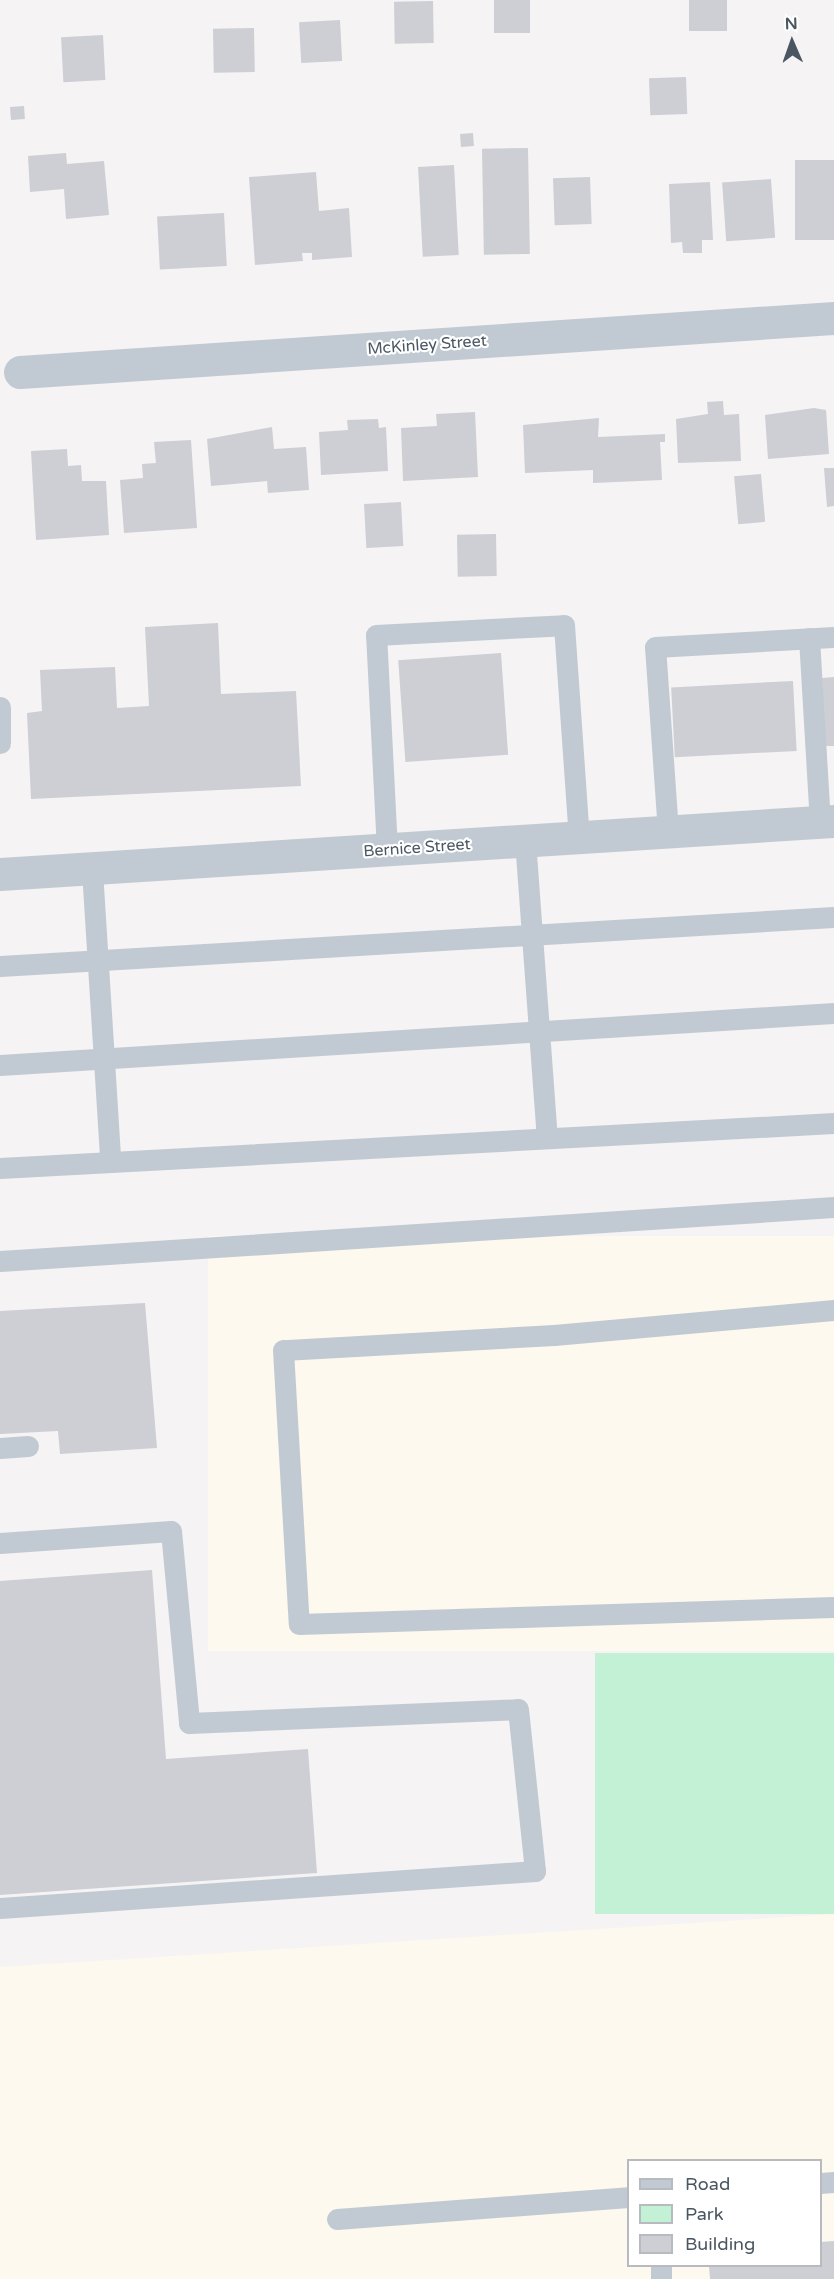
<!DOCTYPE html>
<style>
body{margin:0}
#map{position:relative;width:834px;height:2279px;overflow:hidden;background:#f5f3f3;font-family:"Varela Round",sans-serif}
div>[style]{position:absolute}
.commercial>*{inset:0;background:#fdf9ef;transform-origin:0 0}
.green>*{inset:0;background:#c3f1d5;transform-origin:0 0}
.building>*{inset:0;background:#cdcfd5;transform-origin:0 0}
.service>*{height:21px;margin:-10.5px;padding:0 10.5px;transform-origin:10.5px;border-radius:10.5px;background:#c1cad2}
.minor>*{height:33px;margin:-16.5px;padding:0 16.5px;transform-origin:16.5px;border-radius:16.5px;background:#c1cad2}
span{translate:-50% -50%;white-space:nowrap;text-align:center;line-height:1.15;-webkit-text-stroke:4.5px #fff;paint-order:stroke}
.street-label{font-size:16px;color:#4a5661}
.legend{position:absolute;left:627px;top:2159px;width:195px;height:108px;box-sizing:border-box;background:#fff;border:2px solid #b7bbc0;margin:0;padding:8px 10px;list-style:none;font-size:18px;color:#4a5661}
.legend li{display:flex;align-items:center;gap:12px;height:30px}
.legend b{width:30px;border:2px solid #b7bbc0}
.north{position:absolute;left:762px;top:12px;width:60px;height:60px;-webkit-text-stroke:4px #fff;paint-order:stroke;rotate:358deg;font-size:16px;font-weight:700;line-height:24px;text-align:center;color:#4a5661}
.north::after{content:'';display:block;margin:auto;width:21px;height:27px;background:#4a5661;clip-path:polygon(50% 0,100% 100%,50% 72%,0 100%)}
</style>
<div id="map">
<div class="commercial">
<i style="left:834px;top:1236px;width:415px;height:626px;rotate:90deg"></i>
<i style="clip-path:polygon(evenodd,834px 1914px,834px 2279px,0 2279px,0 1967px,834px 1914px,628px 2160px,820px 2160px,820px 2266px,628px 2266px,628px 2160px)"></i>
</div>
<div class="green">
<i style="left:834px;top:1653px;width:261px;height:239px;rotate:90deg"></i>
</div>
<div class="building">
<i style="left:494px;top:0;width:36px;height:33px"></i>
<i style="left:689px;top:0;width:38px;height:31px"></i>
<i style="left:433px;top:1px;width:42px;height:39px;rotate:89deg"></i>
<i style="left:340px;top:20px;width:41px;height:41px;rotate:87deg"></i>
<i style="left:254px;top:28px;width:44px;height:41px;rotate:89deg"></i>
<i style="left:103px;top:35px;width:45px;height:42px;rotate:87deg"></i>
<i style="left:686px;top:77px;width:37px;height:37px;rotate:88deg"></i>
<i style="left:24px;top:106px;width:13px;height:14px;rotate:86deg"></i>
<i style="left:473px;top:133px;width:13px;height:13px;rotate:86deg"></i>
<i style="left:528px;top:148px;width:106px;height:46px;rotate:89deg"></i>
<i style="clip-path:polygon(66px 153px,67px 164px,104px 161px,109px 215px,66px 219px,64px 189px,30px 192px,28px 156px)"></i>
<i style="left:834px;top:160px;width:80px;height:39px;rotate:90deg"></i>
<i style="left:454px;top:165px;width:90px;height:36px;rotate:87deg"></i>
<i style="clip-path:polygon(316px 172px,319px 211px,349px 208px,352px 257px,312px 260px,312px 253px,302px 253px,303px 261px,255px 265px,249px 177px)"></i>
<i style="left:590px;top:177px;width:47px;height:37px;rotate:88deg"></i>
<i style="left:771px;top:179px;width:59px;height:49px;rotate:86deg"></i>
<i style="clip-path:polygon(710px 182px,713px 240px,702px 240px,702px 253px,683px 253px,682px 242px,671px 243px,669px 184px)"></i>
<i style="left:224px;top:213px;width:53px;height:67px;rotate:87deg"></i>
<i style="clip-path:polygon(723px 401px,724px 415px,739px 414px,741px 461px,678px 463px,676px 419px,708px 414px,707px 402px)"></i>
<i style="clip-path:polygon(814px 408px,826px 410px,829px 454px,768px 459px,765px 415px)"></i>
<i style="clip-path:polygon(475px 412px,478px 477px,403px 481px,401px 428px,437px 426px,436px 414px)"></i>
<i style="clip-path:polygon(599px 418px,598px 437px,665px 434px,665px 442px,660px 442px,662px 480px,593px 483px,593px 470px,525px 473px,523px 425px)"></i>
<i style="clip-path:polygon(378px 419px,379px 428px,386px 427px,388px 471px,321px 475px,319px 432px,348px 430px,347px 420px)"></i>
<i style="clip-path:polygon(272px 427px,274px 449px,306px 447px,309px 490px,268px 493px,267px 481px,211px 486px,207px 439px)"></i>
<i style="clip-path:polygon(191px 440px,197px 528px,124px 533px,120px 480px,143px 478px,142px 464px,156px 463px,154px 442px)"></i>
<i style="clip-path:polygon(67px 449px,68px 466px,81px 465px,82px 481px,106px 481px,109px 535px,36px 540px,31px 451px)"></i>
<i style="clip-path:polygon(824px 468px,834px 468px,834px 506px,827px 507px)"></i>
<i style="left:761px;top:474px;width:48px;height:27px;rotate:85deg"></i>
<i style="left:401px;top:502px;width:44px;height:37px;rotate:87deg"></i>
<i style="left:496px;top:534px;width:42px;height:39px;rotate:89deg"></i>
<i style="clip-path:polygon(218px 623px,221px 694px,296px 691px,301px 786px,31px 799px,27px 713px,42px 711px,40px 670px,115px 667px,117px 708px,149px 706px,145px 627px)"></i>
<i style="left:501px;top:653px;width:102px;height:103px;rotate:86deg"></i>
<i style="clip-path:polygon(834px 677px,834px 746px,825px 746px,822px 678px)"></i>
<i style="left:793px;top:681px;width:70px;height:122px;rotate:87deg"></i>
<i style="clip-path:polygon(145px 1303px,157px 1448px,60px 1454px,58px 1431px,0 1434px,0 1311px)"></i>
<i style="clip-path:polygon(152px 1570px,166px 1759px,308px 1749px,317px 1873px,0 1895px,0 1581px)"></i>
<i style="clip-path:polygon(834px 2241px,834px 2279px,710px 2279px,709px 2266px,820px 2266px,820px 2242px)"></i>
</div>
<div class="service">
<i style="left:809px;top:638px;width:184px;rotate:86.6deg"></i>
<i style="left:0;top:707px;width:36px;rotate:90deg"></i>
<i style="left:668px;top:832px;width:185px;rotate:-94deg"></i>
<i style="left:655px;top:647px;width:179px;rotate:-3.2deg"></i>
<i style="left:525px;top:840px;width:298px;rotate:85.8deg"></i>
<i style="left:387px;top:850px;width:215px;rotate:-92.9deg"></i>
<i style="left:376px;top:635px;width:188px;rotate:-3deg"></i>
<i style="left:564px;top:625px;width:213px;rotate:86deg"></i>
<i style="left:92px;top:870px;width:291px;rotate:86.4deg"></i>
<i style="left:0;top:966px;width:835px;rotate:-3.36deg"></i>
<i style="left:0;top:1065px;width:836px;rotate:-3.57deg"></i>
<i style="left:0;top:1168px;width:835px;rotate:-3.09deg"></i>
<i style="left:0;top:1261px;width:836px;rotate:-3.7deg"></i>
<i style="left:834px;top:1310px;width:281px;rotate:174.9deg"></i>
<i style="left:554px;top:1335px;width:271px;rotate:176.8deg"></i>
<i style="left:283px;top:1350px;width:274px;rotate:86.7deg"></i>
<i style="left:299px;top:1624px;width:535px;rotate:-1.82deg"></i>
<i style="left:0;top:1448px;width:28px;rotate:-4deg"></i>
<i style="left:0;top:1543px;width:171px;rotate:-4deg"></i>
<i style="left:171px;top:1531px;width:193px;rotate:84.6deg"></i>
<i style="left:189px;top:1723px;width:329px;rotate:-2.4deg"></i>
<i style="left:518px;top:1709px;width:163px;rotate:84deg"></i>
<i style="left:535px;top:1871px;width:536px;rotate:176.04deg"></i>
<i style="left:820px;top:2183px;width:14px;rotate:-4deg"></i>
<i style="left:337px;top:2219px;width:292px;rotate:-4.3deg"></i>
<i style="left:661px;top:2266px;width:13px;rotate:90deg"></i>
</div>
<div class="minor">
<i style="left:20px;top:372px;width:816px;rotate:-3.8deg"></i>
<i style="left:0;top:874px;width:836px;rotate:-3.64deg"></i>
</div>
<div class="street-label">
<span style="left:427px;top:345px;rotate:-4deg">McKinley Street</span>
<span style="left:417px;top:848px;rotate:-4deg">Bernice Street</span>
</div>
<ul class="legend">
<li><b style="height:8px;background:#c1cad2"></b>Road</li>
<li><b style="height:16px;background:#c3f1d5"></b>Park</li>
<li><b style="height:16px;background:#cdcfd5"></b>Building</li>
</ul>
<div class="north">N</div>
</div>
